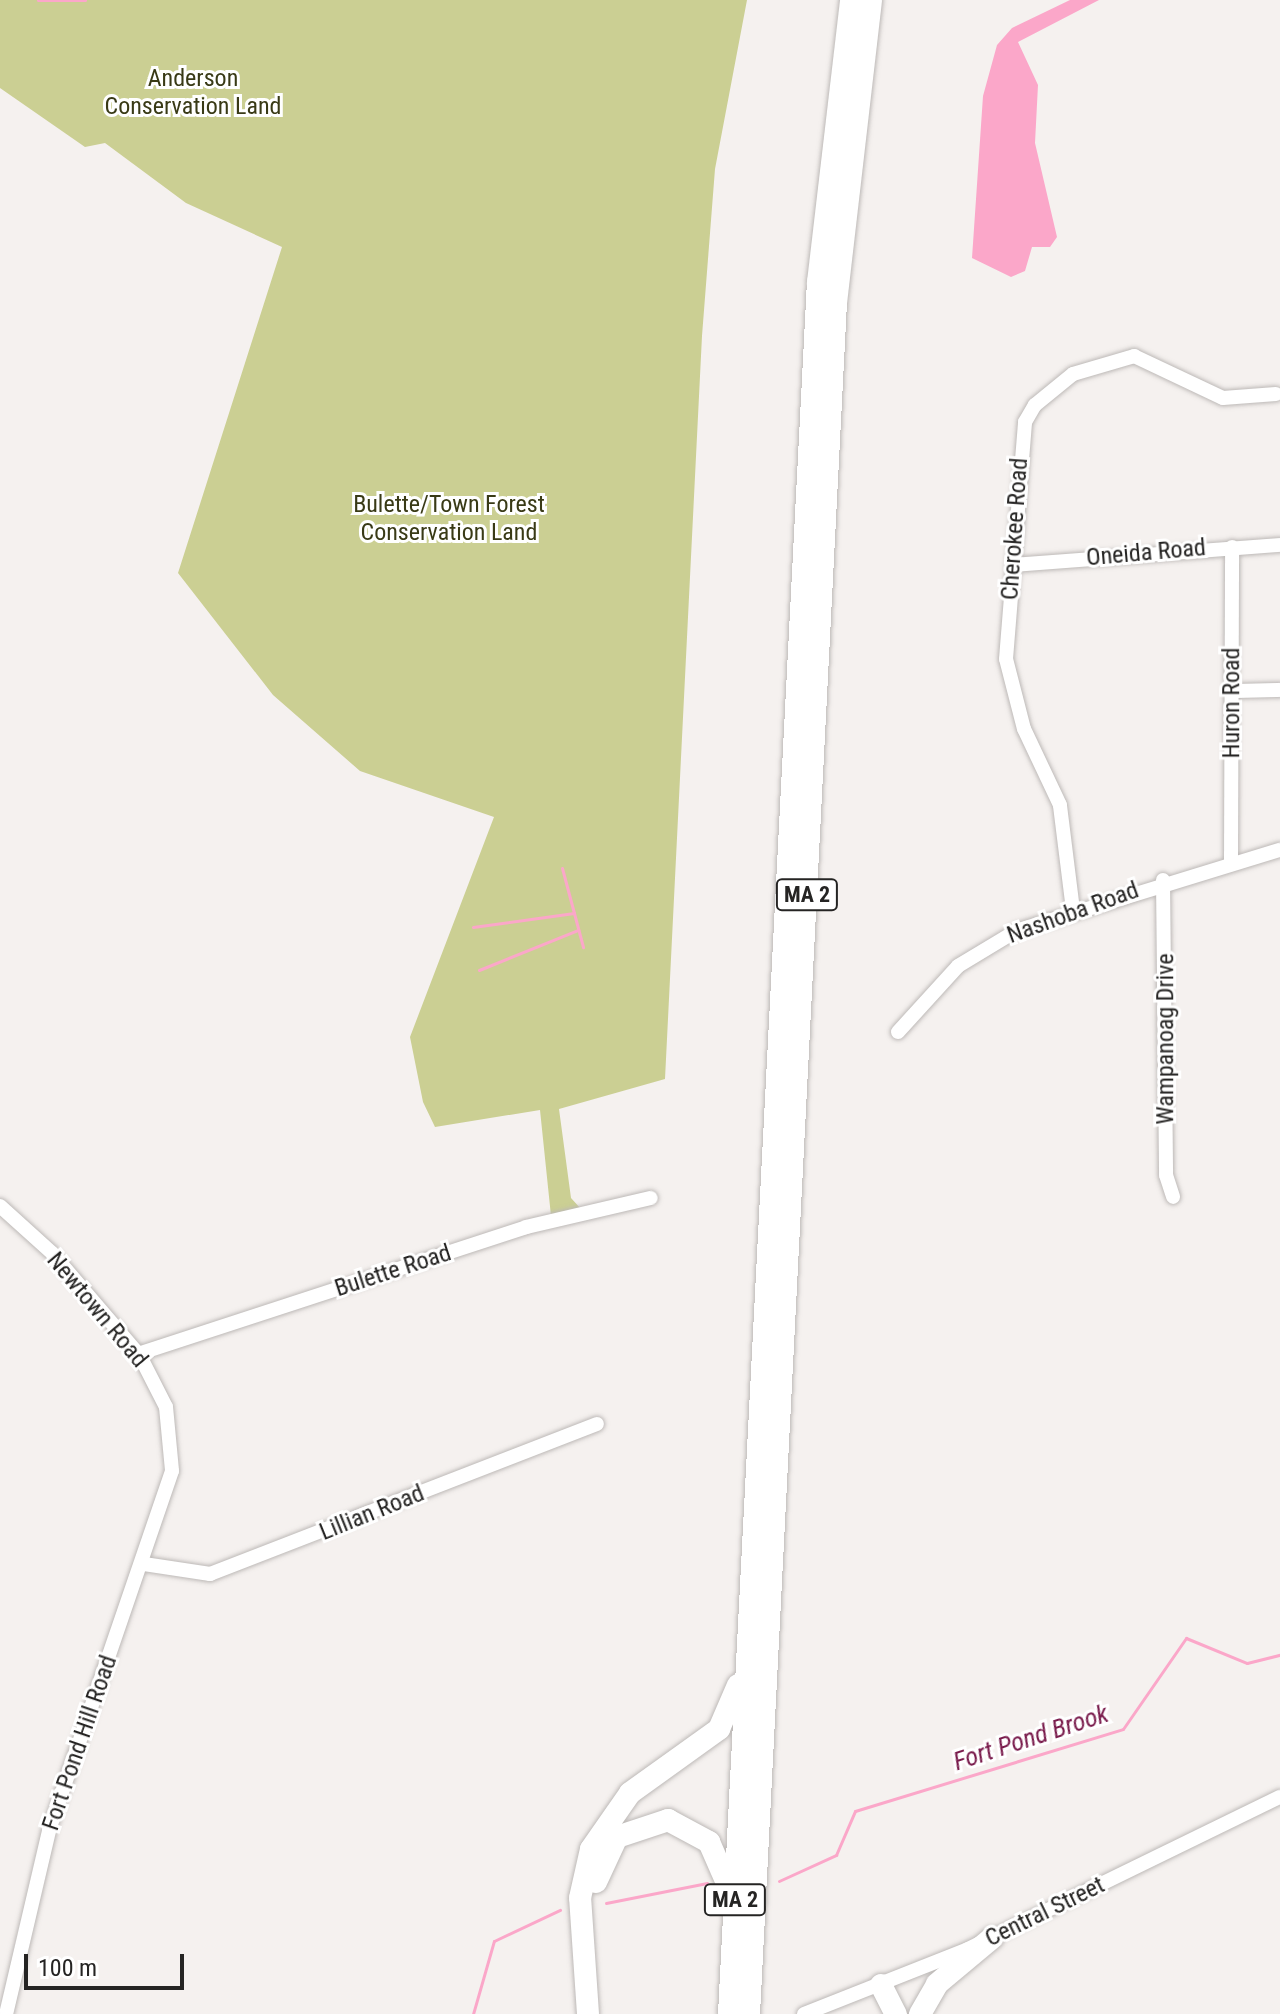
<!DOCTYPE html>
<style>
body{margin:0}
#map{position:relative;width:1280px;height:2014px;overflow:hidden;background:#f5f1ef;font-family:"Roboto Condensed",sans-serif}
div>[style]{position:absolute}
.green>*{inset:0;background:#cbcf93}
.water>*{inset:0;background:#fba7c9}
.stream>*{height:3px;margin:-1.5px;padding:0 1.5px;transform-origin:1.5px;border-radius:1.5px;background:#fba7c9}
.roads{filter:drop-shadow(0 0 2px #bdb9b7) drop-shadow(0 0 2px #bdb9b7)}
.minor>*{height:14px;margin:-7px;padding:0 7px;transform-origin:7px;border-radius:7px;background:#fff}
.highway>*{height:22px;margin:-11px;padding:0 11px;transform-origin:11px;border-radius:11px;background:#fff}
span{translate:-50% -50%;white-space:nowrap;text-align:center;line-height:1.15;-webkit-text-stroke:6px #fff;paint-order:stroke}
.shield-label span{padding:2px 6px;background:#fff;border:2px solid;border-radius:6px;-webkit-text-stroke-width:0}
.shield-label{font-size:22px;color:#252423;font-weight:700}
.park-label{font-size:24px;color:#393a16}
.street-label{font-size:24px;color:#252423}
.water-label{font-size:26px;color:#791b4c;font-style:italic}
.scale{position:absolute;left:24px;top:1954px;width:160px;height:36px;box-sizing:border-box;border:4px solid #252423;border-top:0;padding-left:10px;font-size:24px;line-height:28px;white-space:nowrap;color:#252423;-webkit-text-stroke:6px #fff;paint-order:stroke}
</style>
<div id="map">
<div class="green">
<i style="clip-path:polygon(0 0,747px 0,715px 169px,702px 336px,665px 1079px,559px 1109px,571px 1198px,581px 1209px,551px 1216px,540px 1110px,435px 1127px,423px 1102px,410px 1037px,494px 817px,360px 771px,273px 695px,178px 573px,282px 247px,186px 203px,105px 143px,85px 147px,0 88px)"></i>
</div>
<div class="water">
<i style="clip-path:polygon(1070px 0,1099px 0,1018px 42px,1038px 85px,1035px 143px,1057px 237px,1050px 247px,1032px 247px,1025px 271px,1011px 277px,972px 258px,983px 96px,997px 45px,1012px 28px)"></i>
</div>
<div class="stream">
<i style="left:38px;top:0;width:47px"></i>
<i style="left:562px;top:868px;width:82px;rotate:75.1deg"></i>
<i style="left:473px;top:927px;width:102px;rotate:-7.9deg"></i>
<i style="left:479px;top:970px;width:107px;rotate:-22deg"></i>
<i style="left:779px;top:1881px;width:63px;rotate:-24.5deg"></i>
<i style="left:836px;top:1855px;width:48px;rotate:-66.6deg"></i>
<i style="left:855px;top:1811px;width:280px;rotate:-17deg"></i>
<i style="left:1123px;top:1729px;width:111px;rotate:-55.3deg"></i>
<i style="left:1186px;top:1638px;width:66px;rotate:22.3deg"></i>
<i style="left:1247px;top:1663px;width:34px;rotate:-14deg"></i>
<i style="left:606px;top:1903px;width:103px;rotate:-11.2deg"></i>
<i style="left:473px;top:2014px;width:76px;rotate:-74deg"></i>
<i style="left:494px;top:1941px;width:73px;rotate:-25.2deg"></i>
</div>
<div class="roads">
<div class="minor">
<i style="left:1013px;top:565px;width:268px;rotate:-4.3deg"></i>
<i style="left:1232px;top:691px;width:48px;rotate:-1.2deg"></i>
<i style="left:1231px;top:860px;width:313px;rotate:-89.8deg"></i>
<i style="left:1163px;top:880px;width:295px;rotate:89.4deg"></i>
<i style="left:1166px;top:1175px;width:23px;rotate:72deg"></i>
<i style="left:1073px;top:910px;width:106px;rotate:-97.1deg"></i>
<i style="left:1060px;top:805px;width:84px;rotate:-115.3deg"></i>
<i style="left:1024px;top:729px;width:72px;rotate:-104.4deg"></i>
<i style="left:1006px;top:659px;width:238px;rotate:-85.4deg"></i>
<i style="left:1025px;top:422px;width:20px;rotate:-60deg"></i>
<i style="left:1035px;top:405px;width:49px;rotate:-39.2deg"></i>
<i style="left:1073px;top:374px;width:64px;rotate:-16.4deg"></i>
<i style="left:1134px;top:356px;width:98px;rotate:25.3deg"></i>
<i style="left:1223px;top:398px;width:53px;rotate:-4.3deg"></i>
<i style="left:898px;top:1032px;width:89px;rotate:-47.7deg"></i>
<i style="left:958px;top:966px;width:68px;rotate:-31.1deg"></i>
<i style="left:1016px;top:931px;width:276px;rotate:-17.1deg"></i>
<i style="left:0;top:1206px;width:70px;rotate:42.1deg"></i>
<i style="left:52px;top:1253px;width:135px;rotate:49.5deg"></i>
<i style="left:140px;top:1356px;width:57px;rotate:63deg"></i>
<i style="left:166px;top:1407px;width:64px;rotate:84.6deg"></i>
<i style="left:172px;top:1471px;width:380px;rotate:108.9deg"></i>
<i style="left:49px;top:1831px;width:188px;rotate:103.2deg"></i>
<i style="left:138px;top:1354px;width:408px;rotate:-18.1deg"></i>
<i style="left:526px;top:1227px;width:128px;rotate:-13.1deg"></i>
<i style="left:144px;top:1564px;width:67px;rotate:8.6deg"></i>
<i style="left:210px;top:1574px;width:415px;rotate:-21.2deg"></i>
<i style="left:804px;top:2014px;width:176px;rotate:-21.6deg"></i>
<i style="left:968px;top:1949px;width:347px;rotate:-26deg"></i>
</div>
<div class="highway">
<i style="left:596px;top:1882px;width:50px;rotate:-65deg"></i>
<i style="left:617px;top:1837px;width:54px;rotate:-18.4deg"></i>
<i style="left:668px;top:1820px;width:47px;rotate:28.2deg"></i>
<i style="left:709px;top:1842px;width:52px;rotate:66.4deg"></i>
<i style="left:881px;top:1985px;width:33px;rotate:63deg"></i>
<i style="left:588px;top:2014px;width:116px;rotate:-93.9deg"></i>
<i style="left:580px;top:1898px;width:50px;rotate:-77.3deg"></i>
<i style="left:591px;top:1849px;width:68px;rotate:-55.1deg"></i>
<i style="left:630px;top:1793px;width:110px;rotate:-35.7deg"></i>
<i style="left:719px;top:1729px;width:48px;rotate:-66.6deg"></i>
<i style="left:729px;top:2014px;width:1734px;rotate:-87.06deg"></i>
<i style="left:818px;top:282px;width:284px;rotate:-83.3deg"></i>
<i style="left:749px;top:2014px;width:1713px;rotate:-87.09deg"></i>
<i style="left:836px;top:303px;width:305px;rotate:-83.4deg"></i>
<i style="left:920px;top:2014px;width:34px;rotate:-60deg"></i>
<i style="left:937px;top:1984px;width:72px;rotate:-39.9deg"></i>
</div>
</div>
<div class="shield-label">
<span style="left:807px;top:895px">MA 2</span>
<span style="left:735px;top:1900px">MA 2</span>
</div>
<div class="park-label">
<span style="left:193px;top:93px">Anderson<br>Conservation Land</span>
<span style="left:449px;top:519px">Bulette/Town Forest<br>Conservation Land</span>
</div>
<div class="street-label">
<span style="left:1015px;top:529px;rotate:-86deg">Cherokee Road</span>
<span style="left:1146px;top:553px;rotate:-5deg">Oneida Road</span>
<span style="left:1232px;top:703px;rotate:-90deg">Huron Road</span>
<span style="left:1073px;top:913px;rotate:-20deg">Nashoba Road</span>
<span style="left:1166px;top:1039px;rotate:-90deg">Wampanoag Drive</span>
<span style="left:393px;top:1271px;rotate:-18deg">Bulette Road</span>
<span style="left:97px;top:1310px;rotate:50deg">Newtown Road</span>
<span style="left:372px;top:1513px;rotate:-22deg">Lillian Road</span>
<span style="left:80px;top:1743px;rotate:-71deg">Fort Pond Hill Road</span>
<span style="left:1045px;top:1912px;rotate:-26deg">Central Street</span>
</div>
<div class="water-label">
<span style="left:1031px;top:1738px;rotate:-18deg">Fort Pond Brook</span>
</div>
<div class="scale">100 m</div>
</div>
